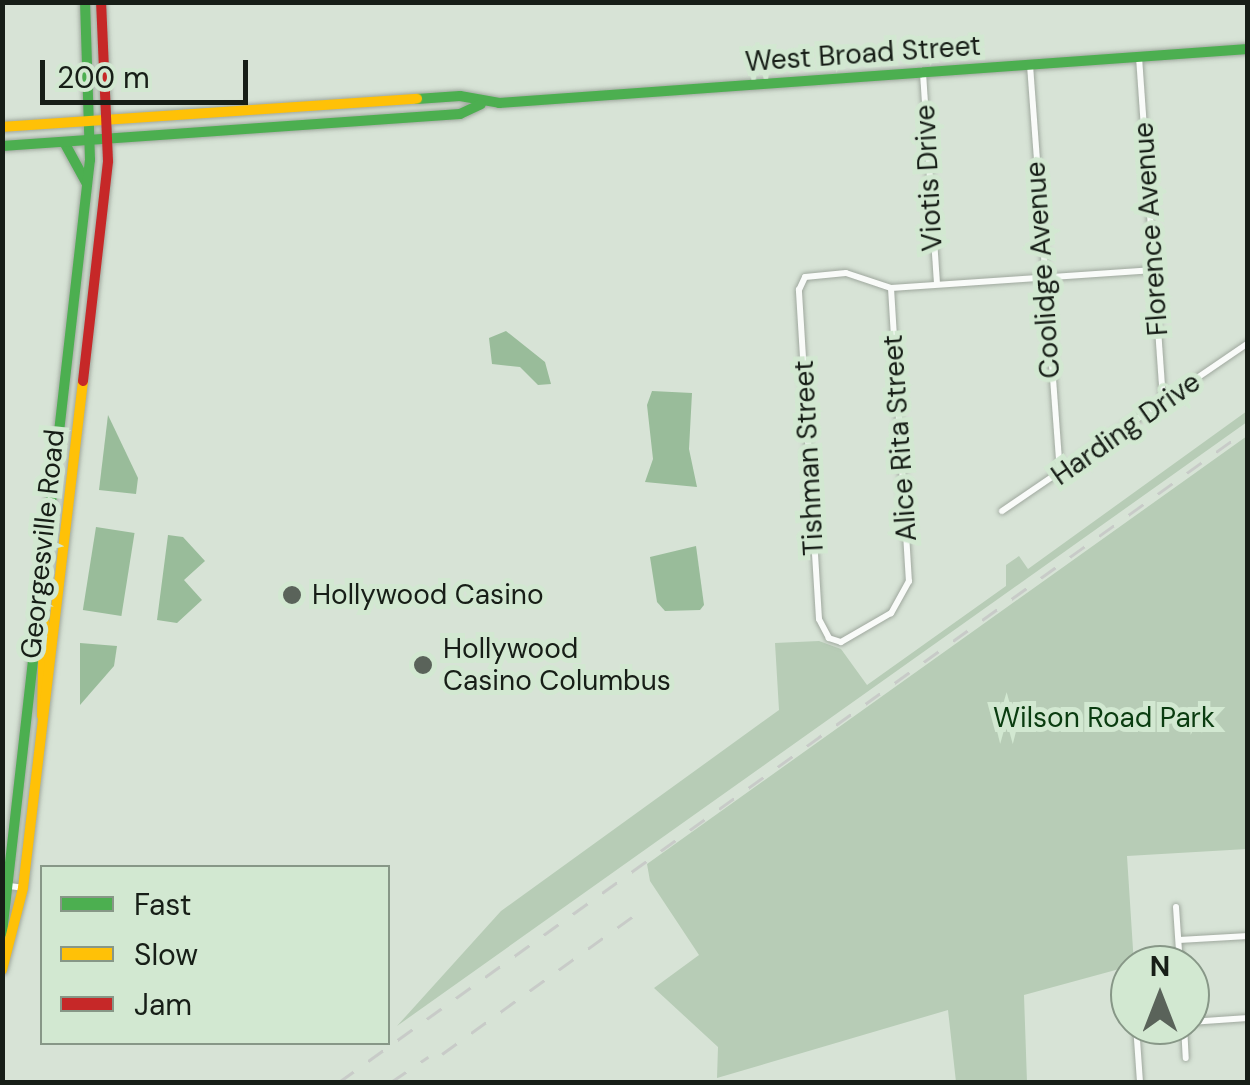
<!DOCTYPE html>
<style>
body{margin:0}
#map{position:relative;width:1250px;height:1085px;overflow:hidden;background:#d7e3d6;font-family:"DM Sans",sans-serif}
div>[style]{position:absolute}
.green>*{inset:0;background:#b7ccb6}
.water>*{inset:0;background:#99bc9a;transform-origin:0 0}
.roads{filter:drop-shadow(0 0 2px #9fa89e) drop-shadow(0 0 2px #9fa89e)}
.street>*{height:6px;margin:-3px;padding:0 3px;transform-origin:3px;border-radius:3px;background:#f9fbf9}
.fast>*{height:10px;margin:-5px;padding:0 5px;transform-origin:5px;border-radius:5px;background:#4caf50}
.slow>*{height:10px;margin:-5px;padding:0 5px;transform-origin:5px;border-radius:5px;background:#ffc107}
.jam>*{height:10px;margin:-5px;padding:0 5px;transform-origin:5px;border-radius:5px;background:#c62828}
.rail>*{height:2.5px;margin-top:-1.25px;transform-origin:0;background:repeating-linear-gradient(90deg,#c8cbc8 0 18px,transparent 0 36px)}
.dots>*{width:28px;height:28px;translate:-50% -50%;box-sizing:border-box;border:5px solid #d2e8d1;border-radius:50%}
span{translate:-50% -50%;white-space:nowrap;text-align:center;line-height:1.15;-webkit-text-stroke:10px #d2e8d1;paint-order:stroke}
.street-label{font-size:28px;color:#171e17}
.poi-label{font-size:28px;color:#171e17}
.left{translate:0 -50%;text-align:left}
.park-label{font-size:28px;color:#0a3c10}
.frame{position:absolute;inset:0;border:5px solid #171e17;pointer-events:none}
.legend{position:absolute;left:40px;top:865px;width:350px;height:180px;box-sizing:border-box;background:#d2e8d1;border:2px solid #879787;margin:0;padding:12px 18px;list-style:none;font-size:30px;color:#171e17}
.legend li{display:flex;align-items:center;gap:20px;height:50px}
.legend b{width:50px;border:2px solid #879787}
.north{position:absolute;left:1110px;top:945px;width:100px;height:100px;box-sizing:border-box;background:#d2e8d1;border:2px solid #879787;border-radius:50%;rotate:0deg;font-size:28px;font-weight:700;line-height:40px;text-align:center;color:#171e17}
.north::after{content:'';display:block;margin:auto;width:35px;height:45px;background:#5a635a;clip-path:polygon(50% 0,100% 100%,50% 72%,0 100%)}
.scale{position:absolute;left:40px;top:60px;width:208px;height:45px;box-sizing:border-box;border:5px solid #171e17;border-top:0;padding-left:12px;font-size:30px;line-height:35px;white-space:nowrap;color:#171e17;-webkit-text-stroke:8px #d2e8d1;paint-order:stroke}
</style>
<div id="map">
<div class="green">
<i style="clip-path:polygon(1247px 411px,1247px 422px,397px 1026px,501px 911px,779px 710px,775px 643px,819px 641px,841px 649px,867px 685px,1006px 586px,1006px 565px,1019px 556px,1028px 569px)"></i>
<i style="clip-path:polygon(1247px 436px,1247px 849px,1127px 856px,1134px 965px,1024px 995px,1027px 1082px,956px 1082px,948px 1010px,717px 1078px,718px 1047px,654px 988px,699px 955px,650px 881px,647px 864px)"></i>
</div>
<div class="water">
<i style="clip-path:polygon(506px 331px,545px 362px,551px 384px,538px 385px,520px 367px,492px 364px,489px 338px)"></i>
<i style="clip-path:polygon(652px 391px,692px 393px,689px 449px,697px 487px,645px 482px,653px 459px,647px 405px)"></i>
<i style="clip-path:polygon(108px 415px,138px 478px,136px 494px,99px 490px)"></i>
<i style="left:96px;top:527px;width:39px;height:84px;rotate:9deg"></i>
<i style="clip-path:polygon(168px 535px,183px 537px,205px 561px,184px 580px,202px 600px,177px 623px,157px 620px)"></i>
<i style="clip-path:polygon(696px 546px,704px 605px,700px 610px,665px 611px,657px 602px,650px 557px)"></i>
<i style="clip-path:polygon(80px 643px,117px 646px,114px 666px,80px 705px)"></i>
</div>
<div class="roads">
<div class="street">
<i style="left:1139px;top:57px;width:345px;rotate:86deg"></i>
<i style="left:1030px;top:65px;width:410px;rotate:85.8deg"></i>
<i style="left:923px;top:73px;width:211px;rotate:86.2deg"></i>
<i style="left:891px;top:288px;width:294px;rotate:86.5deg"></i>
<i style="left:909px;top:581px;width:37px;rotate:119deg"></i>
<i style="left:891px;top:613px;width:58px;rotate:149.9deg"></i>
<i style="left:841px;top:642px;width:13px;rotate:-162deg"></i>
<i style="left:829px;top:638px;width:21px;rotate:-118deg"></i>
<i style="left:819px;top:619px;width:330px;rotate:-93.5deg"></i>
<i style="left:799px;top:290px;width:14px;rotate:-65deg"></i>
<i style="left:805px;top:277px;width:41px;rotate:-5.6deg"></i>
<i style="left:846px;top:273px;width:47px;rotate:18.4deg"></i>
<i style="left:891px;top:288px;width:264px;rotate:-3.9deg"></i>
<i style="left:1002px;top:511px;width:298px;rotate:-34.3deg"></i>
<i style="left:2px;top:885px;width:21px;rotate:8deg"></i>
<i style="left:1176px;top:907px;width:58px;rotate:86.1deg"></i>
<i style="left:1179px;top:940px;width:69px;rotate:-3.3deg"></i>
<i style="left:1190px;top:1022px;width:58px;rotate:-3.9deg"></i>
<i style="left:1136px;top:1025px;width:57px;rotate:86deg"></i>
<i style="left:1184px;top:1025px;width:33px;rotate:87deg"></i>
</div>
<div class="fast">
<i style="left:417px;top:99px;width:43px;rotate:-4deg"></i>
<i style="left:460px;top:96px;width:40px;rotate:10deg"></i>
<i style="left:499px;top:103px;width:751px;rotate:-4.12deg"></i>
<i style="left:64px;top:142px;width:48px;rotate:61.3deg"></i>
<i style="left:2px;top:146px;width:459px;rotate:-4deg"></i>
<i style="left:460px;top:114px;width:23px;rotate:-25deg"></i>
<i style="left:2px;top:933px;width:778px;rotate:-83.51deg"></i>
<i style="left:90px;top:160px;width:158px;rotate:-91.8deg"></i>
</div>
<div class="slow">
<i style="left:2px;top:127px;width:416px;rotate:-3.9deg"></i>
<i style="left:42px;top:716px;width:94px;rotate:-88.8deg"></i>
<i style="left:2px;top:970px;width:85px;rotate:-75.6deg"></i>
<i style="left:23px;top:888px;width:511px;rotate:-83.25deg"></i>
</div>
<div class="jam">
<i style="left:83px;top:381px;width:221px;rotate:-83.5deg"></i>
<i style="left:108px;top:161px;width:159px;rotate:-92.5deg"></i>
</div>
</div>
<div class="rail">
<i style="left:442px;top:1054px;width:236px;rotate:-35.8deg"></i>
<i style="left:339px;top:1082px;width:1119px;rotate:-35.69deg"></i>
<i style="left:391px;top:1082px;width:45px;rotate:-34deg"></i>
</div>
<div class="dots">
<i style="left:292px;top:595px;background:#5a635a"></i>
<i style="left:423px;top:665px;background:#5a635a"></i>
</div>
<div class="street-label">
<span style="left:863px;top:54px;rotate:-4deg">West Broad Street</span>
<span style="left:929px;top:178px;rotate:-93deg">Viotis Drive</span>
<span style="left:1151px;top:229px;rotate:-94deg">Florence Avenue</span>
<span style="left:1043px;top:270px;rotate:-94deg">Coolidge Avenue</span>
<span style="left:1126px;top:429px;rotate:-35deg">Harding Drive</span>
<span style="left:900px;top:438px;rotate:-94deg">Alice Rita Street</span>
<span style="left:809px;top:458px;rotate:-93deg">Tishman Street</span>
<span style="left:43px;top:544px;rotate:-84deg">Georgesville Road</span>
</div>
<div class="poi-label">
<span class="left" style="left:312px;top:595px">Hollywood Casino</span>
<span class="left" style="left:443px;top:665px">Hollywood<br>Casino Columbus</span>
</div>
<div class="park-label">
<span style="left:1104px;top:718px">Wilson Road Park</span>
</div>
<div class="frame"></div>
<ul class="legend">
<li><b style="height:12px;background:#4caf50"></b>Fast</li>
<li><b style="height:12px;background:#ffc107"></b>Slow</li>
<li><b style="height:12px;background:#c62828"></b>Jam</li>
</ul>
<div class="north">N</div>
<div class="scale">200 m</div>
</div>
